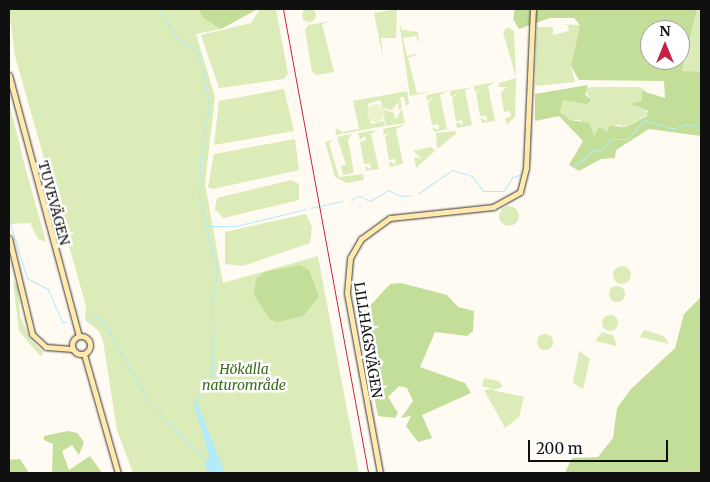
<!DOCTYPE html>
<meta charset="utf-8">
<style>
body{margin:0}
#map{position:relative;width:710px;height:482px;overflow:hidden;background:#fffaf2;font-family:Merriweather,serif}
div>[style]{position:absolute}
.green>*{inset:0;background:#dcecb9}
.round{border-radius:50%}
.forest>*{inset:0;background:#c3de98}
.pitch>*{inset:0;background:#ecf3cc}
.water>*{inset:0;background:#b4ebf9}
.stream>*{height:1px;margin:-0.5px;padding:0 0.5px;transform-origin:0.5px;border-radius:0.5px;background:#b4ebf9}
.roads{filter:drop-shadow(0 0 1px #323232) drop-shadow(0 0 1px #323232)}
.secondary>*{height:5px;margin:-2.5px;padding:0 2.5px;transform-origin:2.5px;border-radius:2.5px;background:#ffe9ad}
.secondary>.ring{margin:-2.5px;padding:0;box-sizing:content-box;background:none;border:5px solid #ffe9ad;border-radius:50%}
.rail>*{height:1px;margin:-0.5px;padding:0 0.5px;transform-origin:0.5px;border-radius:0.5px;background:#c72043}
span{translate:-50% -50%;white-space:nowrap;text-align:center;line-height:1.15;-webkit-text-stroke:5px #fff;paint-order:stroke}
.street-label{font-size:14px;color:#101010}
.park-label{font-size:14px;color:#396c1c;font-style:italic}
.frame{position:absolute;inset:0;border:10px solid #101010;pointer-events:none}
.north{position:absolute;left:640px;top:20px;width:50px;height:50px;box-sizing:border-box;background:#fff;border:1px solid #9f9f9f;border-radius:50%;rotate:0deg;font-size:14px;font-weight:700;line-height:20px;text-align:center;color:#101010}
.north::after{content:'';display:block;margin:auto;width:18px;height:22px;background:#c72043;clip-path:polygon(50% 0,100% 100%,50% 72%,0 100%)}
.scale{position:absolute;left:528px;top:440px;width:140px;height:22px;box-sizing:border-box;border:2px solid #101010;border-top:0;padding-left:6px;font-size:15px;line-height:18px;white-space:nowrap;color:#101010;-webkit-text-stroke:4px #fff;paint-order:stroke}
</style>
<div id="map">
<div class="green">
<i class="round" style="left:302px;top:8px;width:14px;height:14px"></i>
<i style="clip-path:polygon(9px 9px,198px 9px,203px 18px,221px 29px,196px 34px,215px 97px,205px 184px,223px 283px,318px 256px,359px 473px,133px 473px,117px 430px,103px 341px,99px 331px,85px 320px,86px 306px,15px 56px)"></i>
<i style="clip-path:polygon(260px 9px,276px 9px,288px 74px,284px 79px,219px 88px,201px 35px,251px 23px)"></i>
<i style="clip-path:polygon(397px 9px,396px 38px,381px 38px,383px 59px,374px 13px)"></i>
<i style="clip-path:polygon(697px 9px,701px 9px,701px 72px,682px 72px)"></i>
<i style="clip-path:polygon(332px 21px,322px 24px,334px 72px,317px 75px,312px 72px,305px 30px,308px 25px)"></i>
<i style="clip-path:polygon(399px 21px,402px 30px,418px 32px,419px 44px,416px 36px,403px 38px,407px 56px,421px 53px,408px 58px,417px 93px,431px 92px,410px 96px)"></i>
<i style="clip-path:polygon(556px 24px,580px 25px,571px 66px,575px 82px,535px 86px,537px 27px,553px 27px,553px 35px,569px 31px,568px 25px)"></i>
<i style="clip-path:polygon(508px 27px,514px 31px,516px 77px,503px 32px)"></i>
<i style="clip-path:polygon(516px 78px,515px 117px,507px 125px,505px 119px,511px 116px,510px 111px,504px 112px,501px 93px,506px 87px,499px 87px,499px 83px)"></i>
<i style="clip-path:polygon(496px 82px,488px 86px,495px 121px,482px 123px,480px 118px,487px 121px,486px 116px,480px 116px,476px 93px,482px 88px,475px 92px,474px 86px)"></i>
<i style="clip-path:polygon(473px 87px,465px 90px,472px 125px,457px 128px,456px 122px,463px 125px,462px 120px,456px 121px,452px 98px,458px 93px,451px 97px,450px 91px)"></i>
<i style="clip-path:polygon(591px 87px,640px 87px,646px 91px,642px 101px,632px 104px,650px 113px,626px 127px,618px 124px,607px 133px,597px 130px,594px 136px,580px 120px,570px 120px,560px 112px,562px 100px,590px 98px,584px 89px)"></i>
<i style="clip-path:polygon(284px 89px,294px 131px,214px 145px,219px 101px)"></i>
<i style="clip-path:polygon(407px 91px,409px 103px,406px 106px,404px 97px,400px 97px,402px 108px,398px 110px,399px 102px,392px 109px,395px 111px,383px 108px,380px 100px,368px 104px,371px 124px,384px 121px,385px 126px,335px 135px,337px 128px,342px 132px,359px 129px,353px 101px)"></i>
<i style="clip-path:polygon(448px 91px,440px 95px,447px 129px,434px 132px,432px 127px,439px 130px,438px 124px,432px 125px,428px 103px,434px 97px,427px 101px,426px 95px)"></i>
<i style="clip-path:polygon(9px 102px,26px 170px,46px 242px,38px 239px,30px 223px,9px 224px)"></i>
<i style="clip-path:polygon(382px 109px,394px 113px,395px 120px,402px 109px,405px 123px,386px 126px)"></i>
<i style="clip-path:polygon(406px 124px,396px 129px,403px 164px,390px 167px,389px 161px,396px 165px,395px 159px,389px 160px,385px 137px,390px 131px,384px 135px,383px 129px)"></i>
<i style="clip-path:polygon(377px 130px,371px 134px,379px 169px,366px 171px,365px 166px,371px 169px,370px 163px,364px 164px,360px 142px,366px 140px,365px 136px,360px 140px,358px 133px)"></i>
<i style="clip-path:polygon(455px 131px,456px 134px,437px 149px,436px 133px)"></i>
<i style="clip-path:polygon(352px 134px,348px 140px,354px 173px,343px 175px,341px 166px,346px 165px,337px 137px)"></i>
<i style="clip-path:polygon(295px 139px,299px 170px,213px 189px,208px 187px,214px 154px)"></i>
<i style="clip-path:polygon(333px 140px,329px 143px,339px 177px,363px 174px,364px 180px,347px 183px,335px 177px,325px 142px)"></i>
<i style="clip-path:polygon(431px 147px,435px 151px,416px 168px,414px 157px,422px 159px,413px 151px)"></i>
<i style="clip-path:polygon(291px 180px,299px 184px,299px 200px,223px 218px,215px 209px,217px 198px)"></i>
<i class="round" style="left:499px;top:206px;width:20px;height:20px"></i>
<i style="clip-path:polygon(306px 214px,312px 227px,310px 243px,243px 266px,225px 264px,225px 232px)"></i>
<i class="round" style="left:613px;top:266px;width:18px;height:18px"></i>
<i style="clip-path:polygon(13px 281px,18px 286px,20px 316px,30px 339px,43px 352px,41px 357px,19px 331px)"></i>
<i class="round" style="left:609px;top:286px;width:16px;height:16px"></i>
<i class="round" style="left:602px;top:315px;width:16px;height:16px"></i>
<i style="clip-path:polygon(644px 330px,664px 336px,669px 344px,640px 337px)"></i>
<i style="clip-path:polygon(602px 332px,613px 335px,617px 346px,595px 341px)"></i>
<i class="round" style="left:537px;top:334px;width:16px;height:16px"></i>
<i style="clip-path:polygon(579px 351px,590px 359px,583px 389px,573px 383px)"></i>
<i style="clip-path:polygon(484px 378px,499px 381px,503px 387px,492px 390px,524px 397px,519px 417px,505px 428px,484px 390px,492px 389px,482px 386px)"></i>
</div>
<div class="forest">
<i style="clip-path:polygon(198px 9px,258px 9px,221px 29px,203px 18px)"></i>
<i style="clip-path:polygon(evenodd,515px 9px,697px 9px,682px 71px,701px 72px,701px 136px,649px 129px,616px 150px,615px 158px,601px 159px,579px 171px,569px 165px,583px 141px,559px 116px,535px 121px,535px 94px,588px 85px,585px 94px,591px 100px,587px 104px,563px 100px,560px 112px,570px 120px,589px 123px,594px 136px,599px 127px,607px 132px,610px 126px,626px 127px,647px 116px,648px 111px,631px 104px,642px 101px,642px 91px,665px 98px,664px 81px,579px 80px,571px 66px,580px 25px,574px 18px,550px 18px,519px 29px,513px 19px,515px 9px,650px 30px,680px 30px,680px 60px,650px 60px,650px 30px)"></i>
<i style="clip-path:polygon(300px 265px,309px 270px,319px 297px,303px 316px,277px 322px,270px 319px,254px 295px,256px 279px,264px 272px)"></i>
<i style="clip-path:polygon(401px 283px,447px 295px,458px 307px,474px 311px,473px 331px,467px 336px,435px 332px,420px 367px,465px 383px,471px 393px,422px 415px,432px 438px,418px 442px,406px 426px,411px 416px,401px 418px,413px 401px,407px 388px,399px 386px,388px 397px,398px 413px,395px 418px,378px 416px,359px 318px,359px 311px,369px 307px,390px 284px)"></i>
<i style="clip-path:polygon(701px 297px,701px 473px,565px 473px,572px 458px,598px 457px,613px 438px,617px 408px,631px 389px,675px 348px,684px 314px)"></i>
<i style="clip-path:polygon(68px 431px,77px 433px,84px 442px,79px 455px,72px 445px,62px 451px,69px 470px,90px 456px,102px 473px,52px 473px,53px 444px,44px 440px,44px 436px)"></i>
<i style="clip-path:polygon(20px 459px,29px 473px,9px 473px,9px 460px)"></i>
</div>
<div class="pitch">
<i class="round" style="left:367px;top:104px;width:18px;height:18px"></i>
</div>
<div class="water">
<i style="clip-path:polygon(193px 401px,197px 402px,225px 473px,208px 473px,204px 464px,209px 456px)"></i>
</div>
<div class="stream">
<i style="left:159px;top:9px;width:36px;rotate:58deg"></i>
<i style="left:178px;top:40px;width:17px;rotate:25deg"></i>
<i style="left:193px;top:47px;width:23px;rotate:65deg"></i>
<i style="left:203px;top:68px;width:37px;rotate:81deg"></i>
<i style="left:209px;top:105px;width:54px;rotate:99.6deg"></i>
<i style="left:200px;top:158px;width:40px;rotate:91.4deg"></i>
<i style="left:199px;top:198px;width:77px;rotate:76.5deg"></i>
<i style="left:217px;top:273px;width:31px;rotate:101deg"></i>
<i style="left:211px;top:303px;width:73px;rotate:89.2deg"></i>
<i style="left:212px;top:376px;width:32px;rotate:122deg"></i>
<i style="left:573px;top:167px;width:27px;rotate:-39deg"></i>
<i style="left:594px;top:150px;width:7px;rotate:8deg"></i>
<i style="left:601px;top:151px;width:16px;rotate:-50deg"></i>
<i style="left:611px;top:139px;width:17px"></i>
<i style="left:628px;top:139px;width:25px;rotate:-50deg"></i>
<i style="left:644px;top:120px;width:30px;rotate:17deg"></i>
<i style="left:673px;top:129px;width:14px;rotate:-21deg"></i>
<i style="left:686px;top:124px;width:16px;rotate:15deg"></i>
<i style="left:419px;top:193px;width:40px;rotate:-34.9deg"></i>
<i style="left:452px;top:170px;width:21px;rotate:17deg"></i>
<i style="left:472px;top:176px;width:19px;rotate:54deg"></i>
<i style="left:483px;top:191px;width:21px"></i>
<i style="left:504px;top:191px;width:16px;rotate:-60deg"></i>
<i style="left:512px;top:177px;width:8px;rotate:-14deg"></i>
<i style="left:351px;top:200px;width:9px;rotate:-27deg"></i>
<i style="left:359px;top:196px;width:12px;rotate:24deg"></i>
<i style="left:370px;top:201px;width:21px;rotate:-31deg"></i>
<i style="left:388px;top:190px;width:13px;rotate:27deg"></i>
<i style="left:400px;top:196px;width:11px;rotate:-5deg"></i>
<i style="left:311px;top:208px;width:32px;rotate:-13deg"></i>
<i style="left:9px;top:220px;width:61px;rotate:72.8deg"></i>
<i style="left:27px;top:278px;width:24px;rotate:28deg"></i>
<i style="left:48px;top:289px;width:36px;rotate:67deg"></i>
<i style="left:62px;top:322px;width:4px"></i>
<i style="left:208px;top:226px;width:28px"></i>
<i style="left:236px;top:226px;width:72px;rotate:-13.7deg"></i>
<i style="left:88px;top:320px;width:10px;rotate:-11deg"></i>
<i style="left:98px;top:318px;width:10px;rotate:45deg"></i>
<i style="left:105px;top:325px;width:89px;rotate:60.3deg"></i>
<i style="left:149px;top:402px;width:83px;rotate:46deg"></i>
</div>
<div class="roads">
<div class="secondary">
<i style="left:9px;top:75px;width:270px;rotate:75deg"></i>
<i style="left:9px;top:238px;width:99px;rotate:76.5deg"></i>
<i style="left:32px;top:334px;width:19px;rotate:43deg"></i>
<i style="left:46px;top:347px;width:27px;rotate:4deg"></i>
<i class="ring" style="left:72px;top:336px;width:13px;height:13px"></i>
<i style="left:84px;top:354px;width:124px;rotate:74.1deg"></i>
<i style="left:380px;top:473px;width:183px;rotate:-100.4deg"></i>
<i style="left:347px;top:293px;width:35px;rotate:-85deg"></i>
<i style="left:350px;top:258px;width:22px;rotate:-60deg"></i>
<i style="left:361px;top:239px;width:36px;rotate:-36deg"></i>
<i style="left:390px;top:218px;width:104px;rotate:-6.1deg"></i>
<i style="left:493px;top:207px;width:31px;rotate:-29deg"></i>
<i style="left:520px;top:192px;width:25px;rotate:-76deg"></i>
<i style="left:526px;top:168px;width:159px;rotate:-87.5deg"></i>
</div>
</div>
<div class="rail">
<i style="left:283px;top:9px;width:472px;rotate:79.6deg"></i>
</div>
<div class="street-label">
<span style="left:54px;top:203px;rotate:75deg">TUVEVÄGEN</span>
<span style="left:368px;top:340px;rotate:81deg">LILLHAGSVÄGEN</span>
</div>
<div class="park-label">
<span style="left:244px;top:377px">Hökälla<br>naturområde</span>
</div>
<div class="frame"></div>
<div class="north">N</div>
<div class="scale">200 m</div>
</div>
